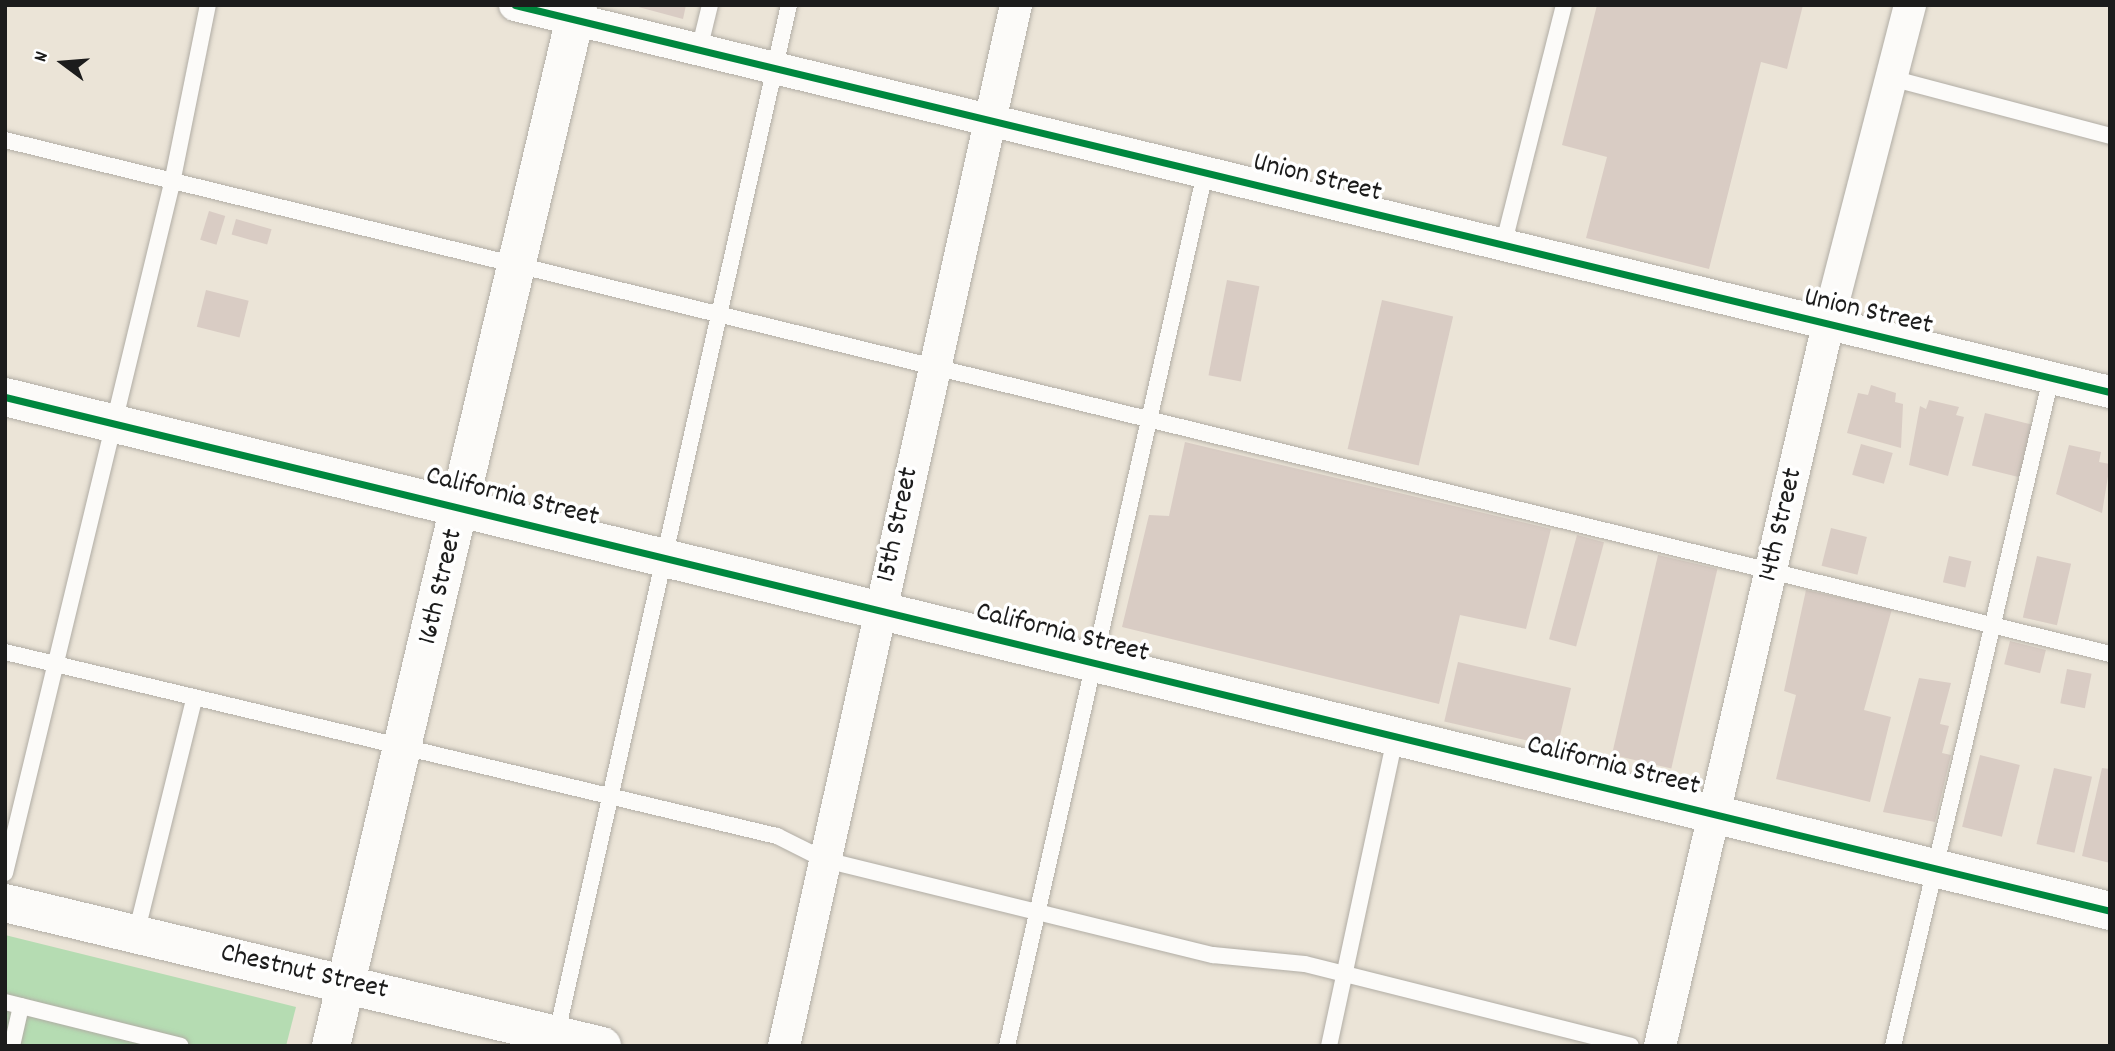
<!DOCTYPE html>
<style>
body{margin:0}
#map{position:relative;width:2115px;height:1051px;overflow:hidden;background:#ebe4d7;font-family:Dekko,sans-serif}
div>[style]{position:absolute}
.green>*{inset:0;background:#b5dcb2}
.building>*{inset:0;background:#d9ccc4;transform-origin:0 0}
.roads{filter:drop-shadow(0 0 2px #b1ada5) drop-shadow(0 0 2px #b1ada5)}
.lane>*{height:16px;margin:-8px;padding:0 8px;transform-origin:8px;border-radius:8px;background:#fcfbf9}
.street>*{height:32px;margin:-16px;padding:0 16px;transform-origin:16px;border-radius:16px;background:#fcfbf9}
.secondary>*{height:38px;margin:-19px;padding:0 19px;transform-origin:19px;border-radius:19px;background:#fcfbf9}
.cycleway>*{height:7px;margin:-3.5px;padding:0 3.5px;transform-origin:3.5px;border-radius:3.5px;background:#00873e}
span{translate:-50% -50%;white-space:nowrap;text-align:center;line-height:1.15;-webkit-text-stroke:7px #fff;paint-order:stroke}
.street-label{font-size:28px;color:#1c1c1c}
.frame{position:absolute;inset:0;border:7px solid #1c1c1c;pointer-events:none}
.north{position:absolute;left:28px;top:28px;width:70px;height:70px;-webkit-text-stroke:5px #fff;paint-order:stroke;rotate:286deg;font-size:19px;font-weight:700;line-height:28px;text-align:center;color:#1c1c1c}
.north::after{content:'';display:block;margin:auto;width:24px;height:32px;background:#1c1c1c;clip-path:polygon(50% 0,100% 100%,50% 72%,0 100%)}
</style>
<div id="map">
<div class="green">
<i style="clip-path:polygon(5px 935px,296px 1007px,286px 1046px,5px 1046px)"></i>
</div>
<div class="building">
<i style="clip-path:polygon(631px 5px,686px 5px,683px 19px)"></i>
<i style="clip-path:polygon(1597px 5px,1803px 5px,1787px 69px,1761px 62px,1709px 269px,1586px 238px,1607px 157px,1562px 145px)"></i>
<i style="left:209px;top:211px;width:17px;height:30px;rotate:17deg"></i>
<i style="left:236px;top:219px;width:37px;height:16px;rotate:16deg"></i>
<i style="left:1227px;top:280px;width:33px;height:97px;rotate:11deg"></i>
<i style="left:206px;top:290px;width:44px;height:38px;rotate:14deg"></i>
<i style="left:1382px;top:300px;width:73px;height:153px;rotate:13deg"></i>
<i style="clip-path:polygon(1871px 385px,1896px 393px,1895px 402px,1903px 404px,1901px 448px,1847px 433px,1858px 393px,1868px 395px)"></i>
<i style="clip-path:polygon(1929px 400px,1959px 407px,1956px 415px,1964px 417px,1948px 476px,1909px 465px,1920px 406px,1926px 409px)"></i>
<i style="left:1985px;top:413px;width:49px;height:54px;rotate:14deg"></i>
<i style="clip-path:polygon(1185px 442px,1551px 529px,1526px 629px,1460px 615px,1439px 704px,1122px 627px,1149px 515px,1169px 516px)"></i>
<i style="left:1861px;top:444px;width:33px;height:32px;rotate:16deg"></i>
<i style="clip-path:polygon(2069px 445px,2101px 452px,2099px 462px,2110px 464px,2102px 513px,2056px 494px)"></i>
<i style="left:1831px;top:528px;width:37px;height:39px;rotate:14deg"></i>
<i style="left:1577px;top:535px;width:28px;height:108px;rotate:15deg"></i>
<i style="left:1658px;top:555px;width:61px;height:205px;rotate:13deg"></i>
<i style="left:1949px;top:556px;width:23px;height:27px;rotate:13deg"></i>
<i style="left:2037px;top:556px;width:35px;height:63px;rotate:13deg"></i>
<i style="clip-path:polygon(1806px 590px,1892px 609px,1864px 710px,1891px 717px,1870px 802px,1776px 779px,1796px 695px,1784px 691px)"></i>
<i style="left:2010px;top:641px;width:37px;height:24px;rotate:14deg"></i>
<i style="left:1458px;top:662px;width:116px;height:61px;rotate:13deg"></i>
<i style="left:2067px;top:669px;width:25px;height:35px;rotate:11deg"></i>
<i style="clip-path:polygon(1919px 678px,1951px 683px,1940px 724px,1949px 726px,1942px 753px,1951px 755px,1935px 822px,1883px 812px)"></i>
<i style="left:1980px;top:755px;width:41px;height:74px;rotate:14deg"></i>
<i style="left:2054px;top:768px;width:39px;height:78px;rotate:13deg"></i>
<i style="clip-path:polygon(2102px 768px,2110px 769px,2110px 863px,2082px 856px)"></i>
</div>
<div class="roads">
<div class="lane">
<i style="left:699px;top:50px;width:46px;rotate:-76.3deg"></i>
<i style="left:1891px;top:78px;width:227px;rotate:14.8deg"></i>
<i style="left:5px;top:140px;width:2167px;rotate:13.72deg"></i>
<i style="left:1503px;top:246px;width:249px;rotate:-75.8deg"></i>
<i style="left:5px;top:652px;width:794px;rotate:13.41deg"></i>
<i style="left:777px;top:836px;width:54px;rotate:26.6deg"></i>
<i style="left:825px;top:860px;width:399px;rotate:13.8deg"></i>
<i style="left:1213px;top:955px;width:92px;rotate:5.6deg"></i>
<i style="left:1305px;top:964px;width:336px;rotate:14.1deg"></i>
<i style="left:5px;top:873px;width:710px;rotate:-76.39deg"></i>
<i style="left:172px;top:183px;width:182px;rotate:-78.6deg"></i>
<i style="left:136px;top:934px;width:242px;rotate:-76.1deg"></i>
<i style="left:5px;top:1002px;width:181px;rotate:14deg"></i>
<i style="left:556px;top:1037px;width:1058px;rotate:-77.28deg"></i>
<i style="left:12px;top:1046px;width:41px;rotate:-77.3deg"></i>
<i style="left:1007px;top:1046px;width:895px;rotate:-77.22deg"></i>
<i style="left:1329px;top:1046px;width:316px;rotate:-77.9deg"></i>
<i style="left:1893px;top:1046px;width:686px;rotate:-76.69deg"></i>
</div>
<div class="street">
<i style="left:515px;top:5px;width:1641px;rotate:13.64deg"></i>
<i style="left:784px;top:1046px;width:1067px;rotate:-77.44deg"></i>
<i style="left:1660px;top:1046px;width:763px;rotate:-76.89deg"></i>
<i style="left:1833px;top:303px;width:308px;rotate:-75.5deg"></i>
</div>
<div class="secondary">
<i style="left:5px;top:397px;width:2167px;rotate:13.72deg"></i>
<i style="left:5px;top:903px;width:614px;rotate:13.47deg"></i>
<i style="left:331px;top:1046px;width:1070px;rotate:-76.65deg"></i>
</div>
</div>
<div class="cycleway">
<i style="left:515px;top:5px;width:1641px;rotate:13.64deg"></i>
<i style="left:5px;top:397px;width:2167px;rotate:13.72deg"></i>
</div>
<div class="street-label">
<span style="left:1317px;top:179px;rotate:14deg">Union Street</span>
<span style="left:1868px;top:313px;rotate:13deg">Union Street</span>
<span style="left:512px;top:498px;rotate:14deg">California Street</span>
<span style="left:899px;top:525px;rotate:-78deg">15th Street</span>
<span style="left:1782px;top:525px;rotate:-77deg">14th Street</span>
<span style="left:442px;top:587px;rotate:-77deg">16th Street</span>
<span style="left:1062px;top:634px;rotate:14deg">California Street</span>
<span style="left:1613px;top:767px;rotate:14deg">California Street</span>
<span style="left:304px;top:973px;rotate:13deg">Chestnut Street</span>
</div>
<div class="frame"></div>
<div class="north">N</div>
</div>
